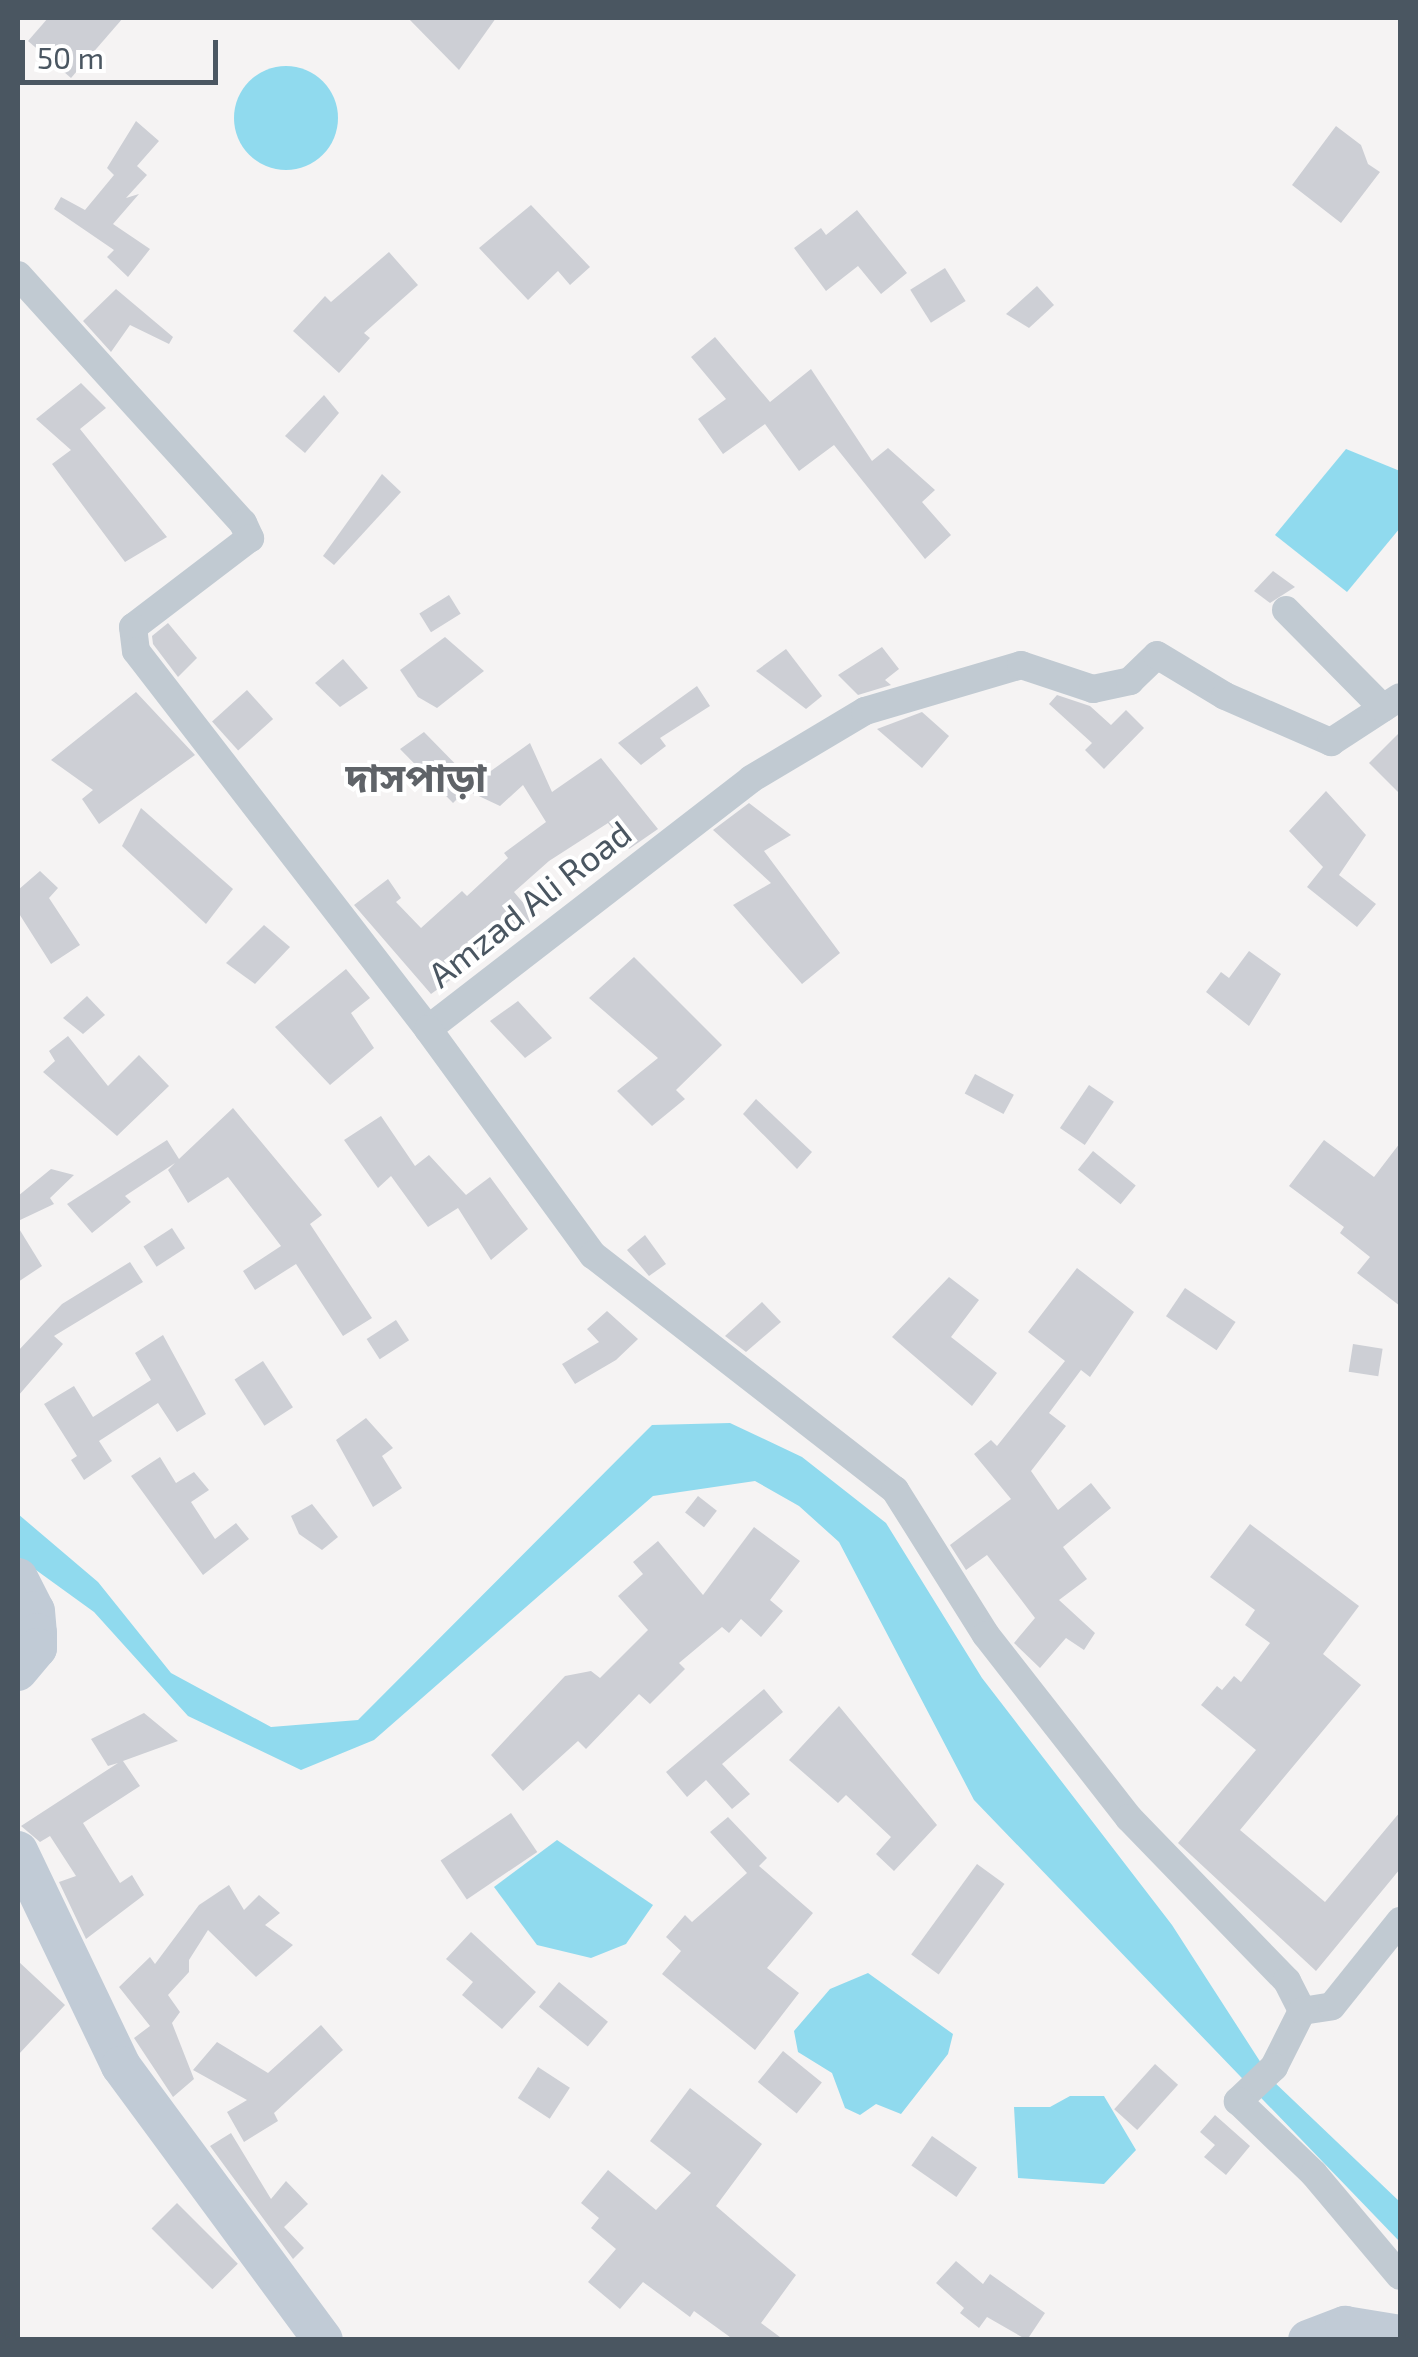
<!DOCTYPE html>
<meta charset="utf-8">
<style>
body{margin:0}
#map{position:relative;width:1418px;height:2357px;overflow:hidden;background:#f5f3f3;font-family:"Exo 2","Noto Sans Bengali",sans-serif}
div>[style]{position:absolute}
.water>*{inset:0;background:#90daee}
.round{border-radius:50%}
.building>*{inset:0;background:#cdcfd5;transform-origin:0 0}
.street>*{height:28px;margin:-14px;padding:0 14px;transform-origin:14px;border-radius:14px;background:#c1cad2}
.secondary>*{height:40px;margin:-20px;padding:0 20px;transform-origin:20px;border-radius:20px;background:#c1cbd6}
span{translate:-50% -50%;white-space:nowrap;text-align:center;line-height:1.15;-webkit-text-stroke:8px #fff;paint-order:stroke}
.street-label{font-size:35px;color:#4a5661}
.quarter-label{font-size:40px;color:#5f6368;font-weight:700}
.frame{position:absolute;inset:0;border:20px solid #4a5661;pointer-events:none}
.scale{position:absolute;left:20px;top:40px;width:198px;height:45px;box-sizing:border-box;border:5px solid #4a5661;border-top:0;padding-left:12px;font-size:30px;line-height:35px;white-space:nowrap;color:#4a5661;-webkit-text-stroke:8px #fff;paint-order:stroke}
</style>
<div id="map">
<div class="water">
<i class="round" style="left:234px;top:66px;width:104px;height:104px"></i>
<i style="clip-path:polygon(1346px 449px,1400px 471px,1400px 528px,1347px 592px,1275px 535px)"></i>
<i style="clip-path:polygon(730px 1423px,802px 1457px,886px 1523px,982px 1678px,1172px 1925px,1272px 2080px,1400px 2202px,1400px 2242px,974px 1800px,839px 1542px,799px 1506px,755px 1481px,653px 1496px,374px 1740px,301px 1770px,188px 1716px,94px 1612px,18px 1557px,18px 1514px,98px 1582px,171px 1673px,271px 1727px,358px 1720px,652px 1425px)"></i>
<i style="clip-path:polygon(557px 1840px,653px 1905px,626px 1944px,591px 1958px,537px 1945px,494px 1887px)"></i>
<i style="clip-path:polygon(868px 1973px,953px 2034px,948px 2054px,901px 2114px,876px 2104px,860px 2115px,845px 2108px,832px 2073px,798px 2052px,794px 2031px,830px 1989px)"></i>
<i style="clip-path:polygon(1070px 2096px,1104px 2096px,1136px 2150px,1104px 2184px,1018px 2178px,1014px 2107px,1050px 2107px)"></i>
</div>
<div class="building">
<i style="clip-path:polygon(48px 18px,123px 18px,71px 78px,28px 41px)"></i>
<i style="clip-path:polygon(408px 18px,496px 18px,459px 70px)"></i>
<i style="clip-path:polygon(136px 121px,159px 141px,137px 166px,147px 175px,126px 198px,139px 194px,113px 224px,150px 249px,128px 277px,107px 257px,114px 250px,54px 209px,61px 197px,85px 210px,114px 175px,107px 168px)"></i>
<i style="clip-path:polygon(1336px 126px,1361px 145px,1368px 164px,1380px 172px,1341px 223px,1292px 185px)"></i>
<i style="clip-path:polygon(531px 205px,590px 267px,570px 285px,558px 271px,528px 300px,479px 248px)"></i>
<i style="clip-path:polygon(857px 210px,907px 273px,881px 294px,858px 266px,826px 291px,794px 248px,821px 228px,826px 235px)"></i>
<i style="clip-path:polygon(389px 252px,418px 285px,364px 333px,370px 338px,339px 373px,293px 331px,325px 296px,331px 302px)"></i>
<i style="left:945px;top:268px;width:39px;height:41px;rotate:58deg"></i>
<i style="clip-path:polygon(1037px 286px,1054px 305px,1029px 328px,1006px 314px)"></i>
<i style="clip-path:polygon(116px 289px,173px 337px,169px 344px,130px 325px,111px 352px,83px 321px)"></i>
<i style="clip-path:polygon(715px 337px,770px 402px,811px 369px,872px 461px,888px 448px,935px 490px,922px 502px,951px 535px,925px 559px,834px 445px,799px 471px,765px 424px,723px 454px,698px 419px,726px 399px,691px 357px)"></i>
<i style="clip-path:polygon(81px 383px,106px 408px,80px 429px,167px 537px,125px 562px,52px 464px,71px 450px,36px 419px)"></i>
<i style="clip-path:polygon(324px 395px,339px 413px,305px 453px,285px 436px)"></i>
<i style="clip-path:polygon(382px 474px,401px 492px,334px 565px,323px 556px)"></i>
<i style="clip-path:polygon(1273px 571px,1295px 587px,1270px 603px,1254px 591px)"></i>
<i style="left:449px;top:595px;width:22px;height:35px;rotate:58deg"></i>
<i style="clip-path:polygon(168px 623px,197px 658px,178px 677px,153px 644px,152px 636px)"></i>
<i style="clip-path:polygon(445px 637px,484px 671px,437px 708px,418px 697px,400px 670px)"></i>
<i style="clip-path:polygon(882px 647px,899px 669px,885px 680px,891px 685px,858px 695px,838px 675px)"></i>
<i style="clip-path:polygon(786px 649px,822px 696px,806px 709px,756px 671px)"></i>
<i style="clip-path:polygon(343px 659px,368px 688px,340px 707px,315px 683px)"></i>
<i style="clip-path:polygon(697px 686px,710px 706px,660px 738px,666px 746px,641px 765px,618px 743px)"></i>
<i style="left:247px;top:690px;width:39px;height:47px;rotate:48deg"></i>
<i style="clip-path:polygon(136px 692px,195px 755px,99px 824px,82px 799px,93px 790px,51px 760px)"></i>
<i style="clip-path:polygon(1057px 695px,1090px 706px,1111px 725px,1126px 710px,1144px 728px,1104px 769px,1085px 750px,1092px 743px,1049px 704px)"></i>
<i style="clip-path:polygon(922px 712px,949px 736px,922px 768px,877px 729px)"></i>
<i style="clip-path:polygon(424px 732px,474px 783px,530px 743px,552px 792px,601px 758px,658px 829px,629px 849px,608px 823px,549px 861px,514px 892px,536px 918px,431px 994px,354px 905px,388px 879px,401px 898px,396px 902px,421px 928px,462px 891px,467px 896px,508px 858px,504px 853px,546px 822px,523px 785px,500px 806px,466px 790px,453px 803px,400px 749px)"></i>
<i style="clip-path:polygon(1400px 732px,1400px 794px,1369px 763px)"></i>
<i style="clip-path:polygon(1326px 791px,1366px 835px,1339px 875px,1376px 904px,1357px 927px,1307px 887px,1323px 867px,1289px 831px)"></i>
<i style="clip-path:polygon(749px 803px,791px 835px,764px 851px,840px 953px,802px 984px,733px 905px,771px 883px,713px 830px)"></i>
<i style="clip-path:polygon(141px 808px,233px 889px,206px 924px,122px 846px)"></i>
<i style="clip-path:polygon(40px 871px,58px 888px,49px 898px,80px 945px,51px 964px,18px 912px,18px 890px)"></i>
<i style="clip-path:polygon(264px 925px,290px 947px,255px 984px,226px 963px)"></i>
<i style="clip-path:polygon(1249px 951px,1281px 974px,1249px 1026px,1206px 992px,1221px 972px,1229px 978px)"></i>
<i style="clip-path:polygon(634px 957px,722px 1045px,676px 1090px,685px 1099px,652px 1126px,617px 1091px,658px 1058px,589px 998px)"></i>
<i style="clip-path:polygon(346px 969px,370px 998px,351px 1013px,374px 1048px,330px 1085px,275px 1027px)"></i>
<i style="clip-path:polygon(87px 996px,105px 1015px,83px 1034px,63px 1018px)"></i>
<i style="clip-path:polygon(518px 1001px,552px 1038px,525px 1058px,490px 1021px)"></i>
<i style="clip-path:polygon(68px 1036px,108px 1086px,139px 1055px,169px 1086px,117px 1136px,43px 1072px,55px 1061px,49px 1051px)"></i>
<i style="left:975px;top:1074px;width:44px;height:22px;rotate:28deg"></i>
<i style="left:1089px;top:1085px;width:30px;height:52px;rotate:34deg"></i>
<i style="clip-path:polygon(756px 1099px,812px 1152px,797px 1169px,743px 1114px)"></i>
<i style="clip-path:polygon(233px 1108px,322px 1215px,310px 1224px,372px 1318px,343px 1336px,296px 1264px,255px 1290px,243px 1271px,281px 1246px,228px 1177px,188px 1203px,168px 1170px,175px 1163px,125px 1196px,131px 1202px,92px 1233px,67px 1204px,167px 1140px,179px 1159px)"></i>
<i style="clip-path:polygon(381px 1116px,415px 1166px,429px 1155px,466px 1195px,490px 1177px,528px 1229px,491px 1260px,458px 1208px,428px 1227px,391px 1176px,378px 1188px,344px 1140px)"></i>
<i style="clip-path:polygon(1324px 1140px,1374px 1177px,1400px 1143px,1400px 1306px,1357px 1273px,1370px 1257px,1340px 1233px,1344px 1227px,1289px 1186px)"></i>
<i style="left:1093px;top:1151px;width:55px;height:24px;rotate:39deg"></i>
<i style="clip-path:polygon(51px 1169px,74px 1175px,50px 1198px,54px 1204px,18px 1221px,18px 1196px)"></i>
<i style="clip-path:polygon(18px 1227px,42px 1266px,18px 1282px)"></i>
<i style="left:172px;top:1228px;width:24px;height:34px;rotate:57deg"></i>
<i style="clip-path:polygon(645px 1235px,666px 1264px,649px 1276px,627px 1250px)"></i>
<i style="clip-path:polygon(130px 1262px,143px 1282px,54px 1336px,63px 1344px,18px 1396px,18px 1351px,62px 1304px)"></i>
<i style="clip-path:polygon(1077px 1268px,1134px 1312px,1090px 1377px,1081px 1370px,1049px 1413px,1066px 1426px,1031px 1471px,1058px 1510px,1091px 1483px,1111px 1508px,1063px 1547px,1087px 1579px,1059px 1600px,1095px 1633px,1084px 1650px,1066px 1638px,1040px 1668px,1014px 1643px,1035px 1618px,987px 1555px,966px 1570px,950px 1545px,1011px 1499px,974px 1454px,991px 1440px,997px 1446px,1065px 1361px,1028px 1332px)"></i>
<i style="clip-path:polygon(949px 1277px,979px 1300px,951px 1337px,997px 1373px,972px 1406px,892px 1337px)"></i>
<i style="left:1185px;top:1288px;width:61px;height:34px;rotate:34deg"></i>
<i style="clip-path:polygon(762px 1302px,781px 1322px,746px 1352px,725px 1336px)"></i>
<i style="clip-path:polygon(607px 1311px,638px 1339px,616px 1360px,575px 1384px,562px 1364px,599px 1342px,587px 1329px)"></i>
<i style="left:396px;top:1320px;width:24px;height:35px;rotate:57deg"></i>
<i style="clip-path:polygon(163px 1335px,206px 1414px,177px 1432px,158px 1403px,99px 1441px,112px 1461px,84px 1480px,71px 1460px,77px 1456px,44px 1404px,74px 1386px,93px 1417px,151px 1380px,135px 1353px)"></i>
<i style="left:1353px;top:1344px;width:30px;height:28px;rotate:9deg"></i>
<i style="left:263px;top:1361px;width:55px;height:34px;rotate:57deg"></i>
<i style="clip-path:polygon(366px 1418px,393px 1448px,382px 1456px,402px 1488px,373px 1507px,336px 1440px)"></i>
<i style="clip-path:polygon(160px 1457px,176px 1483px,194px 1472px,209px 1490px,191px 1502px,215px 1539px,236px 1523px,249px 1539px,203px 1575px,131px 1476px)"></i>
<i style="left:698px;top:1496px;width:24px;height:21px;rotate:38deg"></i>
<i style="clip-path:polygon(312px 1504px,338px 1537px,322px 1550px,299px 1534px,291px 1516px)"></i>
<i style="clip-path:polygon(1250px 1524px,1359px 1606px,1323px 1654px,1361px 1685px,1240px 1830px,1325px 1902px,1400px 1812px,1400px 1869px,1316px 1971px,1178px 1843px,1256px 1750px,1201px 1705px,1217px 1686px,1222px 1690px,1234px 1676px,1241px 1682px,1270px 1643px,1245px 1625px,1255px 1610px,1210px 1577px)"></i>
<i style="clip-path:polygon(754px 1527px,800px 1561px,770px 1600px,783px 1611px,761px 1637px,741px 1619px,729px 1633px,722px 1627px,679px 1663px,685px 1669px,650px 1704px,639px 1694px,586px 1749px,578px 1741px,523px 1791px,491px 1755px,565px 1676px,591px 1671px,600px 1678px,648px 1630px,618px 1596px,643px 1574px,633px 1562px,658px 1541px,703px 1595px)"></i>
<i style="clip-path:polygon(764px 1689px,783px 1712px,722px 1764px,750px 1794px,732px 1809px,706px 1780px,687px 1797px,666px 1772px)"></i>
<i style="clip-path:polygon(839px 1706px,937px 1825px,894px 1871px,876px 1854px,891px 1837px,846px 1795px,838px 1803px,789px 1760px)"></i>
<i style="clip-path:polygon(144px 1713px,178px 1741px,123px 1761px,140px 1786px,83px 1823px,120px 1883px,132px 1875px,144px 1895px,86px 1939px,59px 1882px,76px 1876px,50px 1836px,40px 1842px,21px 1826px,118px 1763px,108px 1766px,91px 1739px)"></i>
<i style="left:511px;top:1813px;width:47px;height:85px;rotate:56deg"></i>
<i style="clip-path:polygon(728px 1817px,767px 1858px,759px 1866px,813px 1913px,767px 1968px,799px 1993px,755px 2050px,662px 1974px,681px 1951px,666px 1937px,685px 1915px,692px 1922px,747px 1873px,710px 1832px)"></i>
<i style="left:977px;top:1864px;width:34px;height:112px;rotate:36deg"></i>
<i style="clip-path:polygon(229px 1885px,244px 1910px,259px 1895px,280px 1913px,265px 1925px,293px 1945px,256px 1977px,208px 1930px,189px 1960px,189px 1972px,168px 1995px,180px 2012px,172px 2023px,194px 2079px,173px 2097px,134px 2038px,150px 2026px,119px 1987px,150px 1957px,155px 1964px,199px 1905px)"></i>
<i style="clip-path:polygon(471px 1932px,536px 1992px,502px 2029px,462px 1995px,473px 1982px,446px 1959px)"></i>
<i style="clip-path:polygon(18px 1961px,65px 2005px,18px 2055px)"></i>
<i style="left:559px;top:1982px;width:63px;height:32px;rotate:39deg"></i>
<i style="clip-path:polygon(321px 2025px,343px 2050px,274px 2113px,278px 2121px,244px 2142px,227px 2112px,247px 2100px,193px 2070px,217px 2042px,268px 2073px)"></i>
<i style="left:783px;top:2051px;width:50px;height:40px;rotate:39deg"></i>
<i style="left:1155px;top:2064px;width:31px;height:61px;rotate:42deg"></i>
<i style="left:538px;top:2067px;width:38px;height:37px;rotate:33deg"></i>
<i style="clip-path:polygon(690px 2088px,762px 2144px,716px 2206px,796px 2275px,761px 2323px,784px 2340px,734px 2340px,694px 2311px,690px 2317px,643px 2282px,620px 2309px,588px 2282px,616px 2249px,591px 2228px,599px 2218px,581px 2203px,608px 2170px,656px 2210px,691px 2173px,650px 2141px)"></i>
<i style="clip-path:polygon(1215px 2115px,1250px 2146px,1226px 2175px,1204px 2157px,1215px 2145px,1200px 2132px)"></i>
<i style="clip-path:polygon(231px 2133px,271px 2199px,286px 2181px,308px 2204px,284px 2227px,304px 2248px,293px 2259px,210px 2146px)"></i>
<i style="left:932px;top:2136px;width:55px;height:36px;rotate:35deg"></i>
<i style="left:177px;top:2203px;width:86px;height:36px;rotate:45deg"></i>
<i style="clip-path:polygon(956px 2261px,983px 2284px,990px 2274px,1045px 2313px,1027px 2340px,987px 2317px,979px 2328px,960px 2313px,964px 2308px,936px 2283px)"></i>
</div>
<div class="street">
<i style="left:18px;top:275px;width:335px;rotate:47.8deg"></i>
<i style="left:243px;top:523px;width:17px;rotate:65deg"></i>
<i style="left:250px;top:538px;width:147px;rotate:142.7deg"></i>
<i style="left:133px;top:627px;width:24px;rotate:83deg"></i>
<i style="left:136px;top:651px;width:478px;rotate:52.3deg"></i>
<i style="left:428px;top:1029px;width:408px;rotate:-37.7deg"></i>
<i style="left:751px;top:779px;width:133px;rotate:-30.8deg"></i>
<i style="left:865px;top:711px;width:163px;rotate:-16.4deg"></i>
<i style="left:1021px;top:665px;width:76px;rotate:18.4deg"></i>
<i style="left:1093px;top:689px;width:38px;rotate:-12deg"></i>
<i style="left:1130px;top:681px;width:37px;rotate:-44deg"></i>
<i style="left:1157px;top:655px;width:79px;rotate:31.1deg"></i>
<i style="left:1225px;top:696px;width:116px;rotate:23.5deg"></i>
<i style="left:1331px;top:742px;width:82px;rotate:-33.1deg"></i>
<i style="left:1286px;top:610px;width:138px;rotate:45.3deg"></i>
<i style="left:428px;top:1029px;width:280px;rotate:53.9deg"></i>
<i style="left:593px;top:1255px;width:383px;rotate:37.9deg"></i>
<i style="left:895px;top:1490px;width:171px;rotate:57.9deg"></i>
<i style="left:986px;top:1635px;width:232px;rotate:52deg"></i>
<i style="left:1129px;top:1818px;width:227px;rotate:45.9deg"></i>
<i style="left:1287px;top:1981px;width:34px;rotate:63deg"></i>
<i style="left:1302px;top:2011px;width:63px;rotate:116.6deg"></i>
<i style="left:1274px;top:2067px;width:50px;rotate:136.6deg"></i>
<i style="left:1238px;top:2101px;width:105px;rotate:43.8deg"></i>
<i style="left:1314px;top:2174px;width:133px;rotate:49.9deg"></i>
<i style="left:1302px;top:2011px;width:30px;rotate:-9deg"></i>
<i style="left:1332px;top:2006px;width:109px;rotate:-51.3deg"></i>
</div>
<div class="secondary">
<i style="left:18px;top:1578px;width:37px;rotate:63deg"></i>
<i style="left:35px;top:1611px;width:22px;rotate:85deg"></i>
<i style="left:37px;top:1633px;width:15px;rotate:90deg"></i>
<i style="left:37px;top:1648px;width:30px;rotate:130deg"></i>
<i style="left:18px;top:1851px;width:238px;rotate:64.4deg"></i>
<i style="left:121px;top:2066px;width:340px;rotate:53.6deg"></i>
<i style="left:1308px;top:2340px;width:40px;rotate:-21deg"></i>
<i style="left:1345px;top:2326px;width:56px;rotate:9.3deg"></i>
</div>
<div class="street-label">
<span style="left:529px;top:903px;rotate:-38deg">Amzad Ali Road</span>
</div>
<div class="quarter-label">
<span style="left:416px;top:776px">দাসপাড়া</span>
</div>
<div class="frame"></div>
<div class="scale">50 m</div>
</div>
